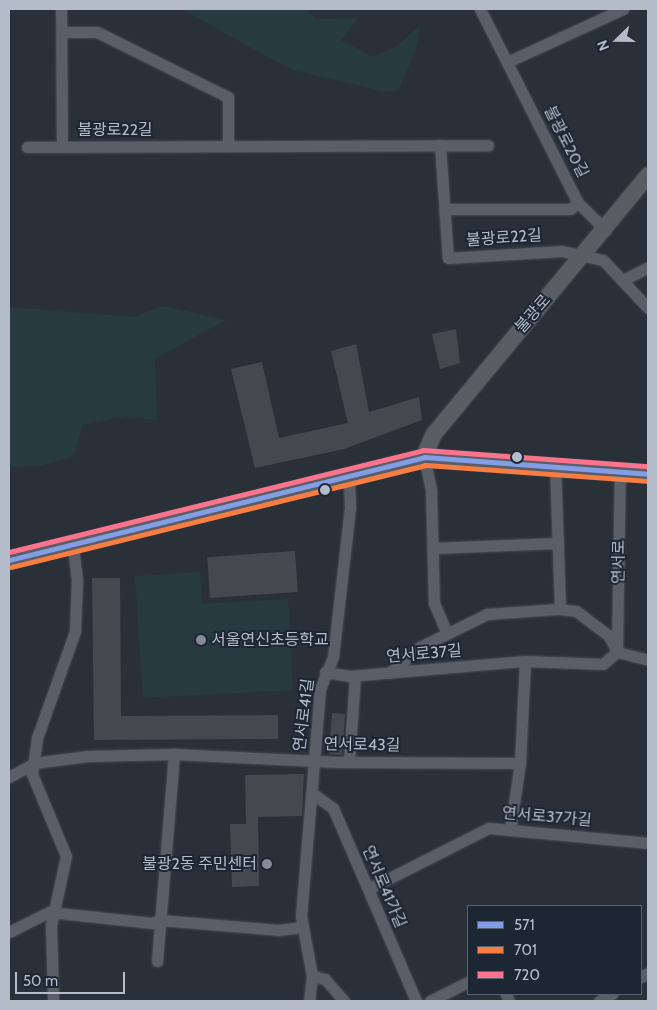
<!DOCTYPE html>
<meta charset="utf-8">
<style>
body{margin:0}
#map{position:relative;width:657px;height:1010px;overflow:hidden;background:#2a3038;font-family:Cabin,"Noto Sans KR",sans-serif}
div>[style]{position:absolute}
.green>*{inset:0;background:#273a3e}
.building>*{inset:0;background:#444950;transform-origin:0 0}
.roads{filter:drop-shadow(0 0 1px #484c53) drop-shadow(0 0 1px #484c53)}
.street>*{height:11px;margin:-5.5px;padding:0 5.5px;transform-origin:5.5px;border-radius:5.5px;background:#5a5e66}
.secondary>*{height:16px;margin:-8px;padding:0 8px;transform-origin:8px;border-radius:8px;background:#595d64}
.bus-1>*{height:5px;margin:-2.5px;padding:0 2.5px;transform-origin:2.5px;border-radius:2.5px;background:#839de6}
.bus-2>*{height:5px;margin:-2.5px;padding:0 2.5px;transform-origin:2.5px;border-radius:2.5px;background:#f77d43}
.bus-3>*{height:5px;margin:-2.5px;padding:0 2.5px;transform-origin:2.5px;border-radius:2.5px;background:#fc738d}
.dots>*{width:14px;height:14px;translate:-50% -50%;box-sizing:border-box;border:2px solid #1d2633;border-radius:50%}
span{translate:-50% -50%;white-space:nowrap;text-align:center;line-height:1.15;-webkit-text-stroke:4px #1d2633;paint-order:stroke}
.street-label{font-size:16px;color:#b4bcc9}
.poi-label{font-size:16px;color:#b4bcc9}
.left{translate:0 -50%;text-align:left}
.right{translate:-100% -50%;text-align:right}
.frame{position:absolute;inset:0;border:10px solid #b4bcc9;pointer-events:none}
.legend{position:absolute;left:467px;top:905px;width:175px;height:90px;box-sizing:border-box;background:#1d2633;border:1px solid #59626f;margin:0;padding:6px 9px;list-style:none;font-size:15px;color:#b4bcc9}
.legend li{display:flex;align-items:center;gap:10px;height:25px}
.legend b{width:25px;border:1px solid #59626f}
.north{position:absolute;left:592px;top:15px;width:50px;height:50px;-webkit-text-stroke:4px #1d2633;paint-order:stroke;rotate:248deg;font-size:14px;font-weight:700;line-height:20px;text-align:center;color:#b4bcc9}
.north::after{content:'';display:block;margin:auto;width:18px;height:22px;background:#b4bcc9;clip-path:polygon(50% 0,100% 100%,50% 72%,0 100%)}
.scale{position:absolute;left:15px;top:972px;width:110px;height:22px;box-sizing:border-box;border:2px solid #b4bcc9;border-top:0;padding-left:6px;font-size:15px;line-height:18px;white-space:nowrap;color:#b4bcc9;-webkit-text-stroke:4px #1d2633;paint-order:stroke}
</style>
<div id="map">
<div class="green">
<i style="clip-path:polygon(181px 9px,309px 9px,316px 19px,358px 18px,341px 40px,372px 57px,397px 46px,420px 25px,417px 46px,399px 90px,386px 92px,292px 70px)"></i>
<i style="clip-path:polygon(163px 306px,226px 320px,155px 359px,157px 420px,126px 416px,83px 425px,73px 457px,39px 466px,9px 467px,9px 307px,133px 317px)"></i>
<i style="clip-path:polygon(200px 572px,202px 604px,288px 599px,293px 690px,143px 698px,135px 576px)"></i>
</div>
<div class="building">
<i style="clip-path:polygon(456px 329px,460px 363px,440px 369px,432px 334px)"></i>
<i style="clip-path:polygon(356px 344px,369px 412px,419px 397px,422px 420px,344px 449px,255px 468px,231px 369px,262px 362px,279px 438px,348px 423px,331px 351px)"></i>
<i style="left:295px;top:551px;width:41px;height:88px;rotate:86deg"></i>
<i style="clip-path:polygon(92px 578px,120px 578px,121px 716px,278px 715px,278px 739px,94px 740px)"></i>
<i style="left:332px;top:713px;width:13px;height:41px;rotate:4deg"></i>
<i style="clip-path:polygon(304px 774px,302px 816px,258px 817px,259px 886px,232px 887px,230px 824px,246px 824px,245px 775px)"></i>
</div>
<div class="roads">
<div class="street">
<i style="left:61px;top:9px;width:137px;rotate:89.6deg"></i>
<i style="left:480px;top:9px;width:217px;rotate:63.2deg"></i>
<i style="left:578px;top:203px;width:39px;rotate:44deg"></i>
<i style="left:62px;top:32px;width:35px"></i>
<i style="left:97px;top:32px;width:146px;rotate:26.4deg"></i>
<i style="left:228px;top:97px;width:49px;rotate:90deg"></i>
<i style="left:507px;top:62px;width:128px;rotate:-24.6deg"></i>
<i style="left:440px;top:145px;width:113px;rotate:86deg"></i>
<i style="left:448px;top:258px;width:114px;rotate:-3.5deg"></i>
<i style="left:562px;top:251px;width:42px;rotate:12.4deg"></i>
<i style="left:603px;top:260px;width:66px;rotate:46.8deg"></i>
<i style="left:27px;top:147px;width:461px;rotate:-0.2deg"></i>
<i style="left:445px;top:209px;width:125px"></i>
<i style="left:570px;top:209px;width:10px;rotate:-37deg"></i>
<i style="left:623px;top:280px;width:28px;rotate:-27deg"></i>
<i style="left:424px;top:457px;width:35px;rotate:78deg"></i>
<i style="left:431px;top:491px;width:112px;rotate:88.5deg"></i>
<i style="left:434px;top:603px;width:33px;rotate:67deg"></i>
<i style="left:555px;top:464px;width:145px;rotate:88deg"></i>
<i style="left:433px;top:548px;width:125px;rotate:-2.3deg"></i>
<i style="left:325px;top:672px;width:24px;rotate:9deg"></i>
<i style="left:349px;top:676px;width:177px;rotate:-4.9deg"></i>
<i style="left:525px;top:661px;width:78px;rotate:2.2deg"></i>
<i style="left:603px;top:664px;width:18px;rotate:-41deg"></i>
<i style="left:617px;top:652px;width:181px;rotate:-89.1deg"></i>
<i style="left:389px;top:673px;width:40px;rotate:-40deg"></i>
<i style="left:420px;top:647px;width:75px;rotate:-26.2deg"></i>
<i style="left:487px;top:614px;width:71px;rotate:-4deg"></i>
<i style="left:558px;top:609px;width:18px;rotate:6deg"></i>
<i style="left:576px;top:611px;width:41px;rotate:37.1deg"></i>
<i style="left:609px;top:636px;width:18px;rotate:63deg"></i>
<i style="left:617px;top:652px;width:32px;rotate:14deg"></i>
<i style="left:349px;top:762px;width:86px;rotate:-86deg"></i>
<i style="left:9px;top:777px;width:29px;rotate:-29deg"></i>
<i style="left:34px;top:763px;width:54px;rotate:-7.4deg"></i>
<i style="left:88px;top:756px;width:86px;rotate:-1.3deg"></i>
<i style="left:174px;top:754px;width:164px;rotate:2.8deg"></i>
<i style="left:338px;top:762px;width:182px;rotate:0.3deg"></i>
<i style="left:312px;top:793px;width:26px;rotate:36deg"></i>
<i style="left:333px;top:808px;width:210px;rotate:66.7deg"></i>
<i style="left:510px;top:830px;width:68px;rotate:-81.5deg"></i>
<i style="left:520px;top:763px;width:102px;rotate:-87.2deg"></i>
<i style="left:368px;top:889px;width:136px;rotate:-26.8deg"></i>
<i style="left:489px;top:828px;width:160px;rotate:5.4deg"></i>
<i style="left:9px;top:932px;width:45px;rotate:-26.6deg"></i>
<i style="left:49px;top:912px;width:104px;rotate:6.1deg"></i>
<i style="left:152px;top:923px;width:9px;rotate:-21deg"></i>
<i style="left:160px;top:920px;width:118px;rotate:4.8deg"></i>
<i style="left:278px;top:930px;width:25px;rotate:-7deg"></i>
<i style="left:157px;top:961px;width:208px;rotate:-85.3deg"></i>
<i style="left:312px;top:976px;width:13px;rotate:13deg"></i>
<i style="left:325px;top:979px;width:29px;rotate:49deg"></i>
<i style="left:641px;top:977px;width:8px;rotate:-30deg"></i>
<i style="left:506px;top:994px;width:8px;rotate:67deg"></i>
<i style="left:53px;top:1001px;width:76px;rotate:-91.5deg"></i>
<i style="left:51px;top:925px;width:71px;rotate:-77.7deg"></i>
<i style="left:66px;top:856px;width:89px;rotate:-112.5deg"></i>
<i style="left:32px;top:774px;width:36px;rotate:-82deg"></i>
<i style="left:37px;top:738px;width:114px;rotate:-70.4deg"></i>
<i style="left:75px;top:631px;width:51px;rotate:-87.8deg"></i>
<i style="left:77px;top:580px;width:35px;rotate:-97deg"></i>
<i style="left:309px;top:1001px;width:25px;rotate:-83deg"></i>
<i style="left:312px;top:976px;width:61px;rotate:-100.4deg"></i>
<i style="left:301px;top:916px;width:228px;rotate:-85.2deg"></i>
<i style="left:320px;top:689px;width:35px;rotate:-68deg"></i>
<i style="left:333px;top:657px;width:150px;rotate:-83.5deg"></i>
<i style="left:350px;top:508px;width:30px;rotate:-92deg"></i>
<i style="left:430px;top:1001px;width:42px;rotate:-26.6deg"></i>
<i style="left:599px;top:1001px;width:15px;rotate:-28deg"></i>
</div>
<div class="secondary">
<i style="left:424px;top:457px;width:25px;rotate:-67deg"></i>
<i style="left:434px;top:434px;width:336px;rotate:-50.4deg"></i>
<i style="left:9px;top:560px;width:428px;rotate:-13.9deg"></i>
<i style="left:424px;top:457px;width:225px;rotate:4.3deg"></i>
</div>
</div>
<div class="bus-1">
<i style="left:9px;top:560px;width:428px;rotate:-13.9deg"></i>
<i style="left:424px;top:457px;width:225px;rotate:4.3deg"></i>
</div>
<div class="bus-2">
<i style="left:11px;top:567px;width:426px;rotate:-13.8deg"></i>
<i style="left:425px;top:465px;width:223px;rotate:4.1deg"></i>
</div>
<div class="bus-3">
<i style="left:9px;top:552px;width:426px;rotate:-13.8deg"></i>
<i style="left:423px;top:450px;width:226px;rotate:4.1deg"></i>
</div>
<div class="dots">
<i style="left:517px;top:457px;background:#b4bcc9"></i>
<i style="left:325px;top:490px;background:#b4bcc9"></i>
<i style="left:201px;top:640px;background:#848b96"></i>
<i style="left:267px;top:864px;background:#848b96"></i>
</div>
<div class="street-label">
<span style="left:115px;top:130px">불광로22길</span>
<span style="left:566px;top:142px;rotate:63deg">불광로20길</span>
<span style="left:504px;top:238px;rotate:-4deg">불광로22길</span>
<span style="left:533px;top:314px;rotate:-49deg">불광로</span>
<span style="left:619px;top:562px;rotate:-89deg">연서로</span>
<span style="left:424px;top:654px;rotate:-5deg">연서로37길</span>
<span style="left:304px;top:715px;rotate:-83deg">연서로41길</span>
<span style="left:362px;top:745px;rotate:1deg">연서로43길</span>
<span style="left:547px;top:817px;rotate:5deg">연서로37가길</span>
<span style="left:384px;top:887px;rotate:67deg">연서로41가길</span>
</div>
<div class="poi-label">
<span class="left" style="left:211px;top:640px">서울연신초등학교</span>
<span class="right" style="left:257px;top:864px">불광2동 주민센터</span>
</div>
<div class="frame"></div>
<ul class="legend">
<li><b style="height:6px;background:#839de6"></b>571</li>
<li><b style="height:6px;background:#f77d43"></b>701</li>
<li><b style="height:6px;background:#fc738d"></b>720</li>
</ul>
<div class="north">N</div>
<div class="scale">50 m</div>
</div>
